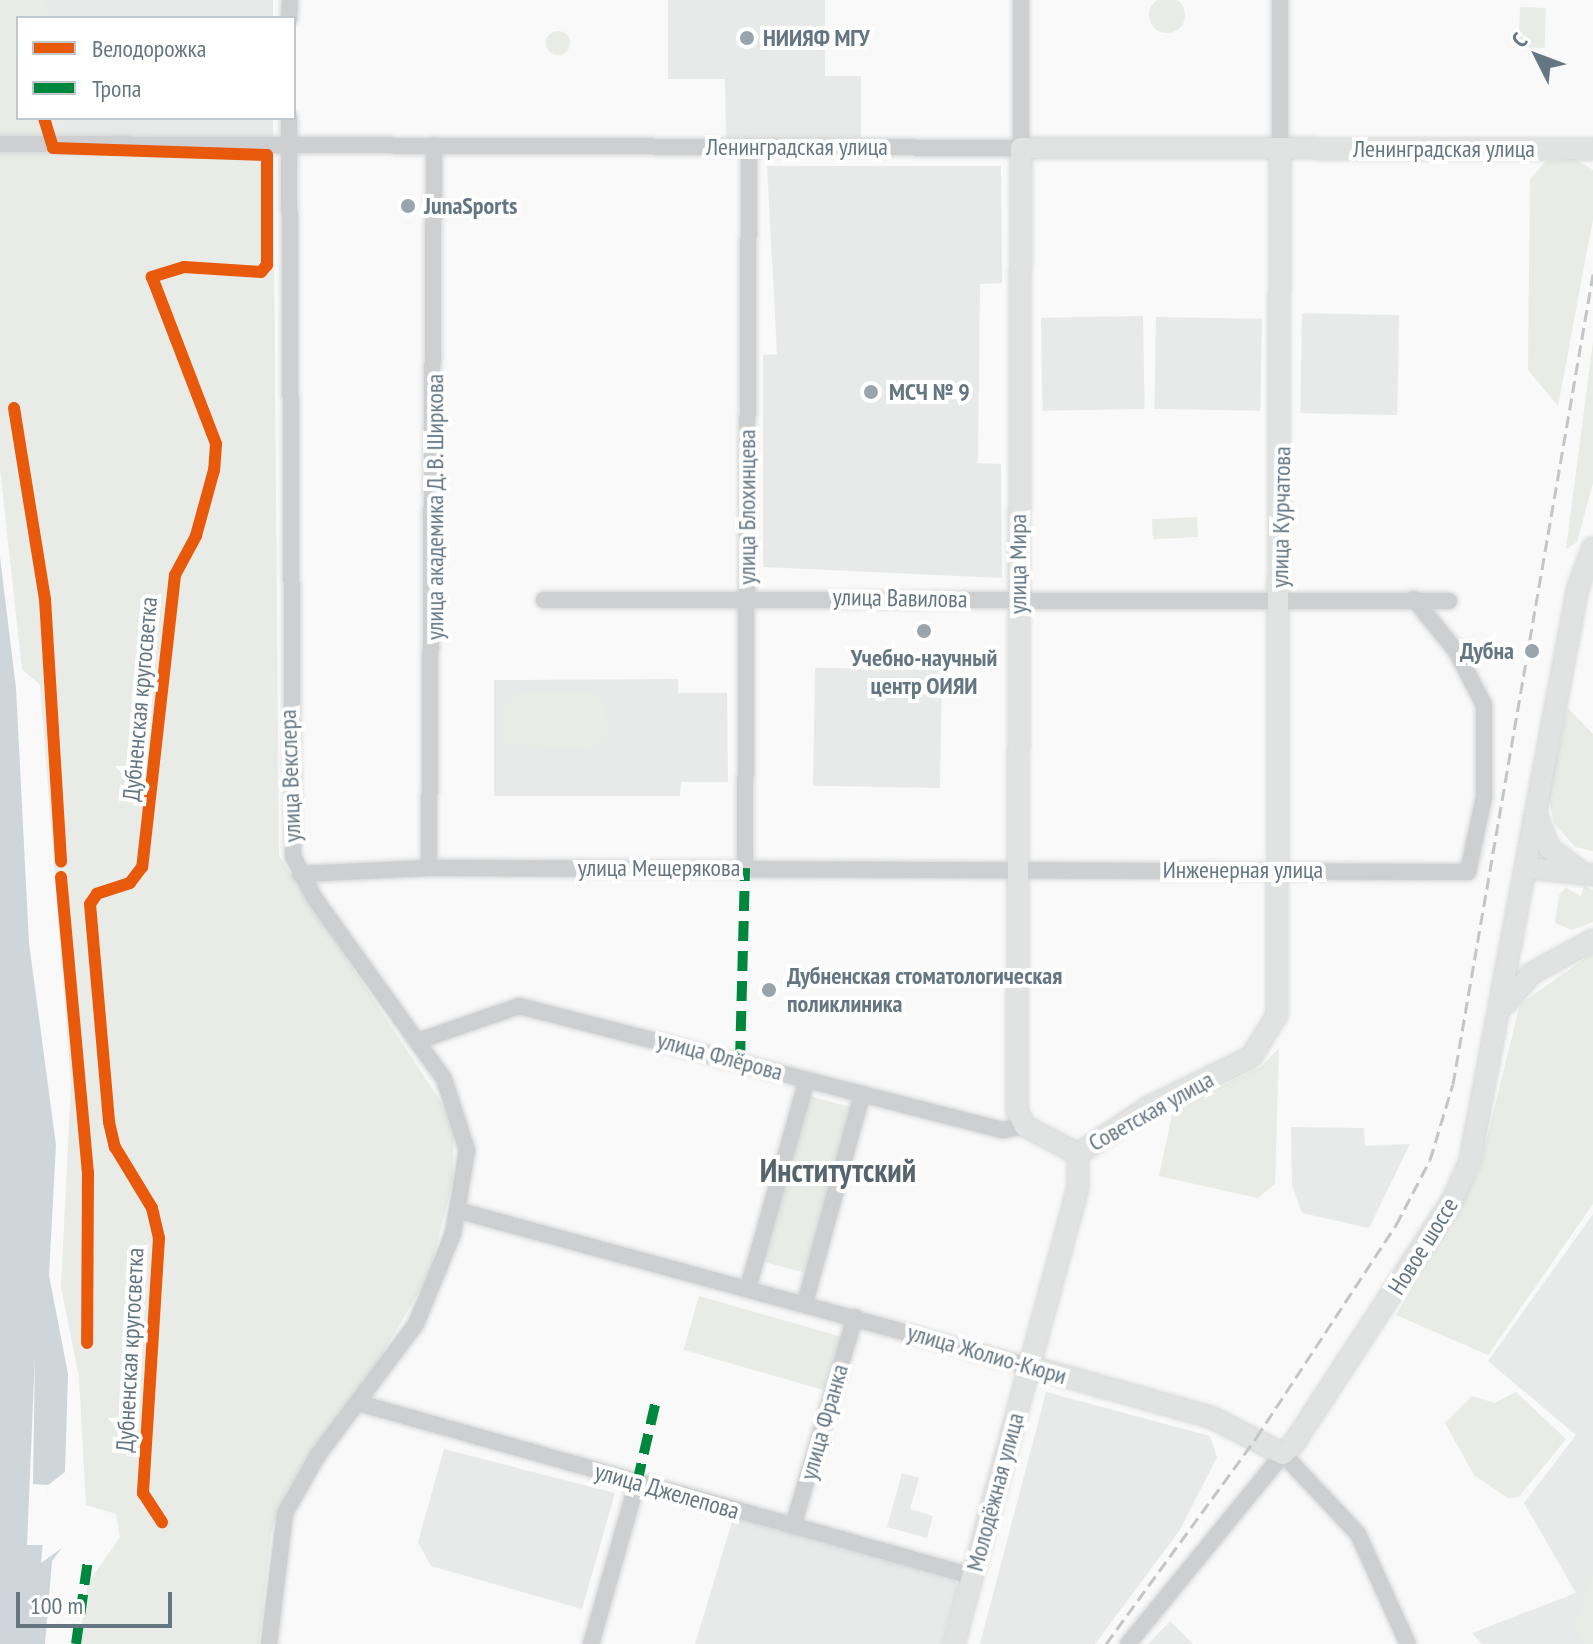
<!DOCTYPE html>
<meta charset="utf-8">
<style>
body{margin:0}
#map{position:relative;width:1593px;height:1644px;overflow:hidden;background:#f9f9f9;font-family:"PT Sans Narrow",sans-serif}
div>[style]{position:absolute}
.built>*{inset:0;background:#e8e9e9;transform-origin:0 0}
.green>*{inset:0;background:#e8ebe6;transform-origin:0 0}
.round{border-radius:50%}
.water>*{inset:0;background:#ced6d9}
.pier>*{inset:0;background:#f9f9f9}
.roads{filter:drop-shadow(0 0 2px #d5d6d7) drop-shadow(0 0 2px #d5d6d7)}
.minor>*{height:16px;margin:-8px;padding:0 8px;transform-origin:8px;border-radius:8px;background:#cecfd0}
.major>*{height:20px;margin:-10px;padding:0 10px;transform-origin:10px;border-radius:10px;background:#e1e2e2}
.rail>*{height:3px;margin-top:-1.5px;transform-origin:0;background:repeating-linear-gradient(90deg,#c3c5c6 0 12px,transparent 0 18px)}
.quiet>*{height:10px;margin-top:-5px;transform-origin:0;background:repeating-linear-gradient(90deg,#00873e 0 20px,transparent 0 30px)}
.cycleway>*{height:12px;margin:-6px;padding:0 6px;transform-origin:6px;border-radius:6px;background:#e8590c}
.dots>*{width:22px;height:22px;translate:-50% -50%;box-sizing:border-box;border:4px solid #fff;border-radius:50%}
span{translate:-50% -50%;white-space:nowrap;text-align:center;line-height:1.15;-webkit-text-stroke:8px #fff;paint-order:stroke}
.poi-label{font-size:24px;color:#657683;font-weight:700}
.left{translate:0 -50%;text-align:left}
.right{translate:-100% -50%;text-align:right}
.street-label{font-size:24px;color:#657683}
.district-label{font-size:32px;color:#57646e;font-weight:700}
.legend{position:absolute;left:16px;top:16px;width:280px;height:104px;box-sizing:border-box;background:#fff;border:2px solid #c1c8cd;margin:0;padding:10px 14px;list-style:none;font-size:24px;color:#657683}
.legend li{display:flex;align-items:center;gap:16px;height:40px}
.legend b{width:40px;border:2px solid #c1c8cd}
.north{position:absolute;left:1497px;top:16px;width:80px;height:80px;-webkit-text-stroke:6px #fff;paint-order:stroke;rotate:312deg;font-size:22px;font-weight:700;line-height:32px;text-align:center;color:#657683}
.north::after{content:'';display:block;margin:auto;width:28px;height:36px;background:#657683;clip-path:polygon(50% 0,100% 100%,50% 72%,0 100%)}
.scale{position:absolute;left:16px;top:1592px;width:156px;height:36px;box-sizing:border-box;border:4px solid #657683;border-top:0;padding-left:10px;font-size:24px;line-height:28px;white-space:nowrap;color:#657683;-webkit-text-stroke:6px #fff;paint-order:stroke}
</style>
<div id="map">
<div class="built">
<i style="left:45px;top:0;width:228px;height:18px"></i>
<i style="clip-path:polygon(668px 0,825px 0,825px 76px,861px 76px,861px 138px,726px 142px,725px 79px,668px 79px)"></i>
<i style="left:61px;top:118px;width:212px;height:16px"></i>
<i style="clip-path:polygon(767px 166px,1001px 166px,1002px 283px,980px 284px,978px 463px,1001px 464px,1002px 578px,763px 567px,763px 355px,777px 354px)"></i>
<i style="left:1399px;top:315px;width:100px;height:97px;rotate:91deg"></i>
<i style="left:1143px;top:316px;width:93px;height:102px;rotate:89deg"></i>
<i style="left:1156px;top:317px;width:106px;height:92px;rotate:1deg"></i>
<i style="left:942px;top:670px;width:118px;height:127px;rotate:91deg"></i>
<i style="clip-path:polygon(678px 679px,678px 693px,727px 693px,728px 782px,681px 782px,680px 796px,494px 796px,494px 680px)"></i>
<i style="clip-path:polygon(1291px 1127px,1364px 1128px,1365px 1146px,1410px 1144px,1369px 1228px,1302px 1213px,1292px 1185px)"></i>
<i style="clip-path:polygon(1593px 1214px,1593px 1644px,1482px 1644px,1472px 1633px,1576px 1593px,1524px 1503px,1576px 1435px,1488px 1361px)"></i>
<i style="clip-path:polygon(1046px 1392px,1210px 1436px,1217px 1457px,1180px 1530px,1095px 1644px,980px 1644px)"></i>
<i style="clip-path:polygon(444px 1449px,615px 1493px,582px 1609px,431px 1566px,418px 1542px)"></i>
<i style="clip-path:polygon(902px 1473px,919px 1478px,910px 1509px,933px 1516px,927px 1538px,887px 1527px)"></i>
<i style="clip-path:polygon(734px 1515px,952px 1575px,958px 1586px,942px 1644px,695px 1644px)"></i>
<i style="clip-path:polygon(1170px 1621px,1193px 1644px,1148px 1644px)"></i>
</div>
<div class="green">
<i class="round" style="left:1149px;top:-3px;width:36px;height:36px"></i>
<i style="clip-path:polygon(0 0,45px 0,48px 18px,18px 18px,18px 118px,61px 118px,64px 134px,273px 133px,279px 856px,454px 1122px,453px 1180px,429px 1275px,365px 1383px,287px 1490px,271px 1533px,259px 1644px,79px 1644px,88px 1583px,120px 1537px,116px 1514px,86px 1505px,79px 1377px,61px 1287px,71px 1084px,40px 685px,22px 669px,0 469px)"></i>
<i style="left:1520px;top:7px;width:26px;height:40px;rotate:2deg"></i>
<i class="round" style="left:546px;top:31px;width:24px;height:24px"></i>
<i style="clip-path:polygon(1575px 159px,1593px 170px,1593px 219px,1558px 406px,1528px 370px,1530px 179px,1546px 161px)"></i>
<i style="clip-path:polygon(1593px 342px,1593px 483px,1577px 542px,1566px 549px)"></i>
<i style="left:1197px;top:517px;width:20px;height:45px;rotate:87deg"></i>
<i style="clip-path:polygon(519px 693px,595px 693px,605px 703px,607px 739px,590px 749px,506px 745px,502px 707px)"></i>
<i style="clip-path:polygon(1568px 708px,1593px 734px,1593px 851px,1575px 847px,1554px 823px,1548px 795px)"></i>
<i style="clip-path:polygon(1584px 886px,1593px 890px,1593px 922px,1572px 930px,1555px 923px,1559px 895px,1566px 888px,1581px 896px)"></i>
<i style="clip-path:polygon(1593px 953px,1593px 1204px,1488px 1355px,1396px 1315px,1479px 1171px,1520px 1004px)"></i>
<i style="clip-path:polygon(1279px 1048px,1275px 1184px,1258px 1198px,1159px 1176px,1173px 1110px,1262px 1066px)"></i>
<i style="left:806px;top:1095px;width:49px;height:172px;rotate:15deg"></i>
<i style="left:699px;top:1296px;width:149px;height:56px;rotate:16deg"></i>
<i style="clip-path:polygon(1516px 1392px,1566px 1439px,1519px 1497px,1508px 1498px,1474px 1475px,1445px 1423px,1472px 1396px,1495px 1403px)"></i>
<i style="clip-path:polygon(1593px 1576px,1593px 1644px,1583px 1644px,1577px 1624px)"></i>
</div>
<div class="water">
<i style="clip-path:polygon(0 557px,16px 688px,29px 943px,56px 1145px,49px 1275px,68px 1374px,65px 1472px,48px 1485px,41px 1563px,62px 1548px,52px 1561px,45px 1644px,0 1644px)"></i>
</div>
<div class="pier">
<i style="clip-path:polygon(35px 1355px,33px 1484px,48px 1485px,46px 1545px,27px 1545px)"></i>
</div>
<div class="roads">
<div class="minor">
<i style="left:289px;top:18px;width:18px;rotate:-87deg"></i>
<i style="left:0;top:144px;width:1021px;rotate:0.22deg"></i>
<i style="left:1021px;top:148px;width:148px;rotate:-90deg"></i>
<i style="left:1280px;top:149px;width:149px;rotate:-90deg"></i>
<i style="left:544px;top:600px;width:905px;rotate:0.06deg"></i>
<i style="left:429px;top:868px;width:723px;rotate:-89.6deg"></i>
<i style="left:745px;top:868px;width:722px;rotate:-89.68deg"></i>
<i style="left:300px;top:874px;width:129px;rotate:-2.7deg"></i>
<i style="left:429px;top:868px;width:1039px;rotate:0.22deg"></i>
<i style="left:1468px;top:872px;width:77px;rotate:-78deg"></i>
<i style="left:1484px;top:797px;width:92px;rotate:-90deg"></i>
<i style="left:1484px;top:705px;width:61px;rotate:-117.4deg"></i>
<i style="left:1456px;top:651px;width:67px;rotate:-128.9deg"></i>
<i style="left:418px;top:1041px;width:107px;rotate:-19.1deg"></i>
<i style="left:519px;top:1006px;width:500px;rotate:14.4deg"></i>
<i style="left:1003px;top:1130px;width:22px;rotate:-10deg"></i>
<i style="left:460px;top:1211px;width:589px;rotate:15.26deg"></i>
<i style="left:748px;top:1288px;width:216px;rotate:-74.2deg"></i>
<i style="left:805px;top:1303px;width:217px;rotate:-74.7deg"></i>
<i style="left:362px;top:1404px;width:634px;rotate:15.75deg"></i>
<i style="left:793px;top:1526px;width:218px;rotate:-73.5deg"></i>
<i style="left:269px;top:1644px;width:132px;rotate:-83deg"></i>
<i style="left:285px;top:1513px;width:67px;rotate:-60.4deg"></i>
<i style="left:318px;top:1455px;width:164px;rotate:-53.2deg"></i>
<i style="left:416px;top:1324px;width:97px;rotate:-67.7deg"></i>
<i style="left:453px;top:1234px;width:85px;rotate:-80.5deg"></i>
<i style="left:467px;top:1150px;width:75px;rotate:-107.9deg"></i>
<i style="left:444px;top:1079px;width:221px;rotate:-125.6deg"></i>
<i style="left:315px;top:899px;width:48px;rotate:-117.1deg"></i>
<i style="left:293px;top:856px;width:738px;rotate:-90.31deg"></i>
<i style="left:591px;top:1644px;width:167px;rotate:-74.1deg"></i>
<i style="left:1128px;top:1644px;width:245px;rotate:-50.8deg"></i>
<i style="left:1283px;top:1454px;width:110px;rotate:46.8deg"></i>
<i style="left:1358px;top:1534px;width:121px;rotate:65.6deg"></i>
</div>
<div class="major">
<i style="left:1538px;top:819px;width:31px;rotate:69deg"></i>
<i style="left:1549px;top:848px;width:36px;rotate:37deg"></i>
<i style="left:1528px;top:868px;width:65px;rotate:6.1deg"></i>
<i style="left:1505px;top:1004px;width:41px;rotate:-48.9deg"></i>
<i style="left:1532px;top:973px;width:69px;rotate:-28.4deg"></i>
<i style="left:1078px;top:1154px;width:60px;rotate:-152.2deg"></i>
<i style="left:1025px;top:1126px;width:17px;rotate:-118deg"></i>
<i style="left:1017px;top:1111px;width:963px;rotate:-89.76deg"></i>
<i style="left:1021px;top:148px;width:572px;rotate:0.1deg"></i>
<i style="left:1078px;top:1154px;width:83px;rotate:-33.7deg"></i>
<i style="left:1147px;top:1108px;width:116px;rotate:-26.1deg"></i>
<i style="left:1251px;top:1057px;width:49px;rotate:-58.2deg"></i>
<i style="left:1277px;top:1015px;width:866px;rotate:-89.8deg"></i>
<i style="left:1028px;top:1366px;width:190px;rotate:15.6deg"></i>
<i style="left:1211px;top:1417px;width:81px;rotate:27.2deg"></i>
<i style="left:1283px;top:1454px;width:16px;rotate:-45deg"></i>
<i style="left:1294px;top:1443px;width:289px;rotate:-56.9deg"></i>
<i style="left:1452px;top:1201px;width:44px;rotate:-65.8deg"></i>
<i style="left:1470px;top:1161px;width:584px;rotate:-79.34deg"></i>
<i style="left:1578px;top:587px;width:42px;rotate:-69deg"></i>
<i style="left:954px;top:1644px;width:473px;rotate:-74.8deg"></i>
<i style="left:1078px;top:1188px;width:34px;rotate:-90deg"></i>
</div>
</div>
<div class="rail">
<i style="left:1106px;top:1644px;width:255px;rotate:-53.9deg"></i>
<i style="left:1256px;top:1438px;width:255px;rotate:-56.7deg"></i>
<i style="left:1396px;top:1225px;width:73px;rotate:-62.4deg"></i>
<i style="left:1430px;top:1160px;width:79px;rotate:-73.2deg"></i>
<i style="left:1453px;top:1084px;width:822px;rotate:-80.19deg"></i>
</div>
<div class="quiet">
<i style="left:740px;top:1061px;width:193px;rotate:-88.5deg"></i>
<i style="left:637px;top:1483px;width:84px;rotate:-77deg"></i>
<i style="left:76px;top:1644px;width:85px;rotate:-81.9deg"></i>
</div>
<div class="cycleway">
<i style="left:44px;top:118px;width:31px;rotate:73deg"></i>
<i style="left:53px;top:148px;width:214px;rotate:1.9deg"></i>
<i style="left:267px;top:155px;width:110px;rotate:90deg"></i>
<i style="left:267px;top:265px;width:9px;rotate:131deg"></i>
<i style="left:261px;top:272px;width:77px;rotate:-176.3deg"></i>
<i style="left:184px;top:267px;width:34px;rotate:163deg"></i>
<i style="left:152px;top:277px;width:179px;rotate:69deg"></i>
<i style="left:216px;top:444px;width:26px;rotate:94deg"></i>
<i style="left:214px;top:470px;width:68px;rotate:105.3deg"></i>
<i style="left:196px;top:536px;width:44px;rotate:118.3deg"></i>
<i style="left:175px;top:575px;width:294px;rotate:96.4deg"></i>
<i style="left:142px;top:867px;width:20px;rotate:127deg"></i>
<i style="left:130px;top:883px;width:35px;rotate:162deg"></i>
<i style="left:97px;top:894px;width:12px;rotate:125deg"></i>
<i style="left:90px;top:904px;width:219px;rotate:85deg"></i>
<i style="left:109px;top:1122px;width:26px;rotate:77deg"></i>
<i style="left:115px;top:1147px;width:71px;rotate:58.8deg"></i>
<i style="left:152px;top:1208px;width:31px;rotate:77deg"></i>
<i style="left:159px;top:1238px;width:256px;rotate:93.6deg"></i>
<i style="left:143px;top:1493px;width:35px;rotate:57deg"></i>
<i style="left:14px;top:408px;width:193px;rotate:80.8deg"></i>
<i style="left:45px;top:599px;width:263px;rotate:86.5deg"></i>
<i style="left:61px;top:877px;width:296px;rotate:84.8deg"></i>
<i style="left:88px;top:1172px;width:171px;rotate:90.3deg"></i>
</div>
<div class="dots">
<i style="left:747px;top:38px;background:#99a4ac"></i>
<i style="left:408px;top:206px;background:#99a4ac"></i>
<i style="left:871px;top:392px;background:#99a4ac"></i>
<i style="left:924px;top:631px;background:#99a4ac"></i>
<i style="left:1532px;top:651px;background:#99a4ac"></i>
<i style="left:769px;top:990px;background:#99a4ac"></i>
</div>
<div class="poi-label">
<span class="left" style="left:763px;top:38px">НИИЯФ МГУ</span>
<span class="left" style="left:424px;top:206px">JunaSports</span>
<span class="left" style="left:889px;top:392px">МСЧ № 9</span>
<span class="right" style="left:1514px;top:651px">Дубна</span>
<span style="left:924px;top:672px">Учебно-научный<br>центр ОИЯИ</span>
<span class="left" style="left:787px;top:990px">Дубненская стоматологическая<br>поликлиника</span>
</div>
<div class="street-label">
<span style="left:797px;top:147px">Ленинградская улица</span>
<span style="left:1444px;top:149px">Ленинградская улица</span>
<span style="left:435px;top:507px;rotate:-90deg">улица академика Д. В. Ширкова</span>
<span style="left:747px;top:507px;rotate:-90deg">улица Блохинцева</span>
<span style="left:1281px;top:517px;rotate:-89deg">улица Курчатова</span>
<span style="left:1018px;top:564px;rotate:-90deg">улица Мира</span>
<span style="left:900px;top:598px;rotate:1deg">улица Вавилова</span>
<span style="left:140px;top:699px;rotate:-85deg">Дубненская кругосветка</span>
<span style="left:290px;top:776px;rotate:-92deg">улица Векслера</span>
<span style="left:659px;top:868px">улица Мещерякова</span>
<span style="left:1243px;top:870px">Инженерная улица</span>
<span style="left:720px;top:1056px;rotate:15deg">улица Флёрова</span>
<span style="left:1151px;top:1111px;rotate:-29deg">Советская улица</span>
<span style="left:1423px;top:1246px;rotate:-58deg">Новое шоссе</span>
<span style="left:130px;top:1350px;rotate:-87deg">Дубненская кругосветка</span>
<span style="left:987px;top:1354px;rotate:16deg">улица Жолио-Кюри</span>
<span style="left:824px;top:1422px;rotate:-74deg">улица Франка</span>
<span style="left:667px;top:1491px;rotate:16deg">улица Джелепова</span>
<span style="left:995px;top:1492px;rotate:-75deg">Молодёжная улица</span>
</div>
<div class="district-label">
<span style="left:838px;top:1170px">Институтский</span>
</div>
<ul class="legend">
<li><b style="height:10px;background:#e8590c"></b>Велодорожка</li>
<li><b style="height:10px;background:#00873e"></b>Тропа</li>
</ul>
<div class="north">С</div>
<div class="scale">100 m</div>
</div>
